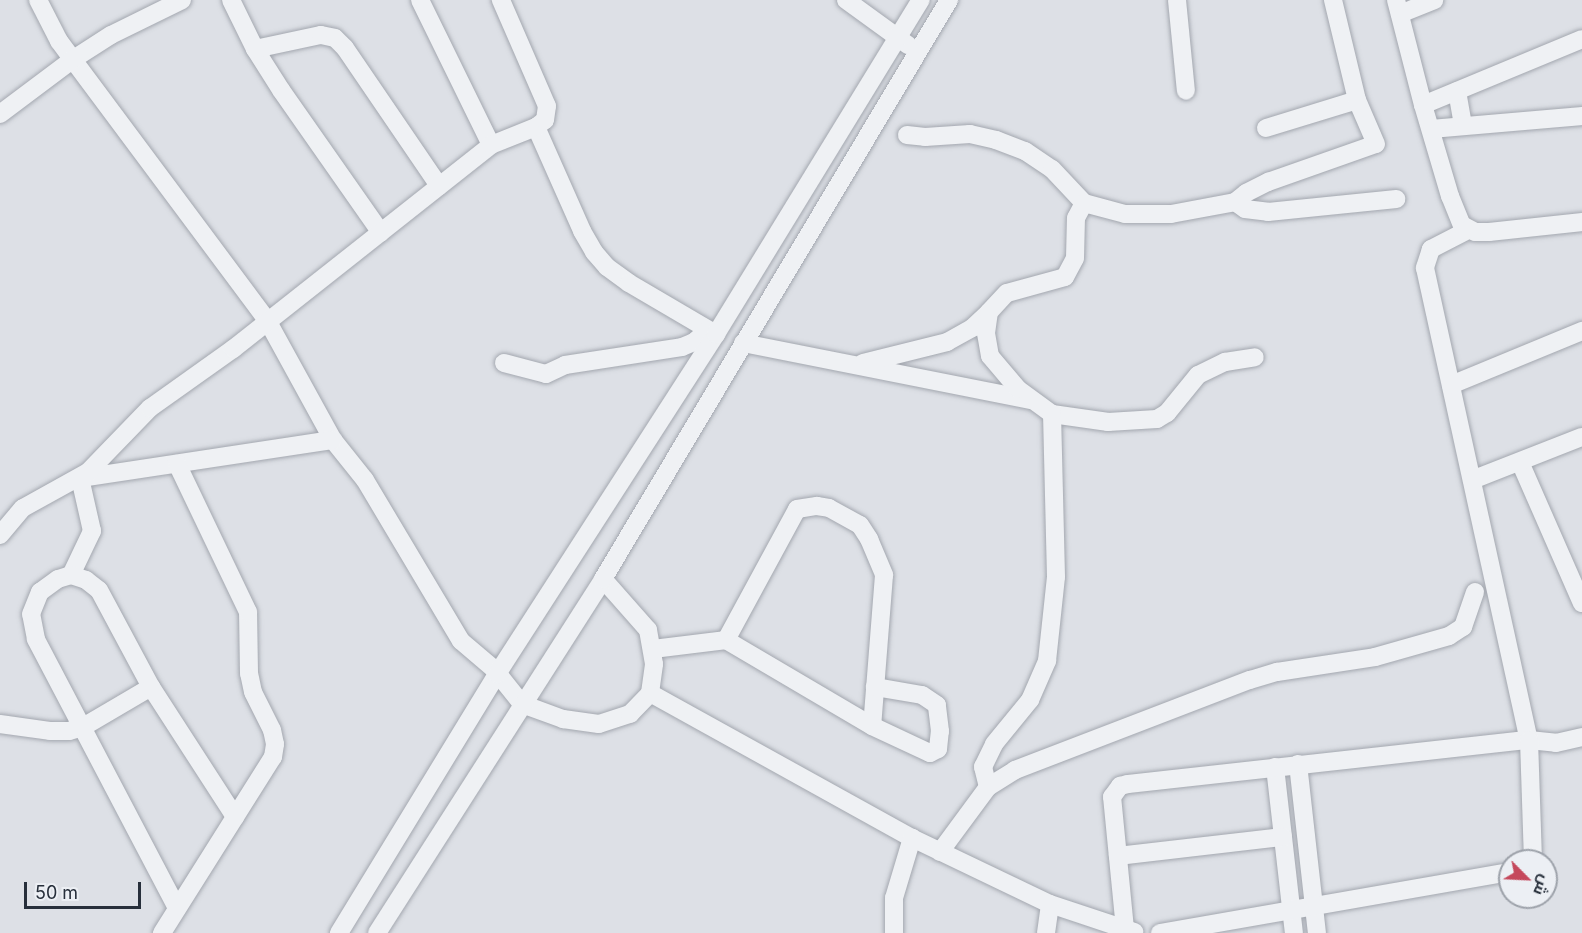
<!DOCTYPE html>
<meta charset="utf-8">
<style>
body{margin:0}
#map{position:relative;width:1582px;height:933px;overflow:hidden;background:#dde0e6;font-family:Inter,Cairo,sans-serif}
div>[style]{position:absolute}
.roads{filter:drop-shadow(0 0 2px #a3a7af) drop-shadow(0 0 2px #a3a7af)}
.minor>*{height:18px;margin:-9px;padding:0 9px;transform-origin:9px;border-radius:9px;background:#eff1f4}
span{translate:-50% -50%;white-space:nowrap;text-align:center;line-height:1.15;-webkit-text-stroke:4.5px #eceff4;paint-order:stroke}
.north{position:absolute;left:1498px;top:849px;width:60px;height:60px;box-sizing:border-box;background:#eceff4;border:2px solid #9da2aa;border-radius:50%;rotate:114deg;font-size:16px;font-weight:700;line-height:24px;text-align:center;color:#272f3b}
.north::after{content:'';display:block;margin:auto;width:21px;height:27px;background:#c5485c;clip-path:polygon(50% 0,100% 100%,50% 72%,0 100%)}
.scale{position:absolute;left:24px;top:882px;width:117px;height:27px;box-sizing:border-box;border:3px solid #272f3b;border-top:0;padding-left:8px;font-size:18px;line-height:21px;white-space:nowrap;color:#272f3b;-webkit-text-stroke:4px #eceff4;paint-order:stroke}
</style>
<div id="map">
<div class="roads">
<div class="minor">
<i style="left:38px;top:0;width:46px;rotate:62.9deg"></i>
<i style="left:59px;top:41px;width:348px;rotate:53.3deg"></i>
<i style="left:267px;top:320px;width:137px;rotate:61.2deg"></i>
<i style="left:333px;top:440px;width:51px;rotate:51.3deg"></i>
<i style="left:365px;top:480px;width:187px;rotate:59.2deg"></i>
<i style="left:461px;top:641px;width:43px;rotate:40.3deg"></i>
<i style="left:494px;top:669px;width:45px;rotate:51.3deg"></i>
<i style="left:522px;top:704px;width:44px;rotate:20.1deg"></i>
<i style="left:563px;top:719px;width:36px;rotate:8deg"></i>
<i style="left:599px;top:724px;width:33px;rotate:-18deg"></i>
<i style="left:630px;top:714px;width:29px;rotate:-46deg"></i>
<i style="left:650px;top:693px;width:29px;rotate:-82deg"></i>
<i style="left:654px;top:664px;width:35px;rotate:-100deg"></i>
<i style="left:648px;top:630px;width:68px;rotate:-131.4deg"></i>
<i style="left:231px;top:0;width:55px;rotate:63.9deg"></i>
<i style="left:255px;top:49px;width:49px;rotate:57.6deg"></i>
<i style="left:281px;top:90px;width:174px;rotate:55deg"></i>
<i style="left:420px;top:0;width:161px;rotate:63.9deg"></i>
<i style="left:846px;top:0;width:77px;rotate:36deg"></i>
<i style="left:1177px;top:0;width:91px;rotate:84.4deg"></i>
<i style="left:1396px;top:0;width:108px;rotate:75.6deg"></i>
<i style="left:1423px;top:105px;width:95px;rotate:73.5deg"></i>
<i style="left:1450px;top:196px;width:31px;rotate:68deg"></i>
<i style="left:1462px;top:225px;width:15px;rotate:28deg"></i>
<i style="left:1475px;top:232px;width:14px"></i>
<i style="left:1489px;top:232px;width:94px;rotate:-6.1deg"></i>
<i style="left:1400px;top:14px;width:37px;rotate:-22deg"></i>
<i style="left:255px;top:49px;width:67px;rotate:-12deg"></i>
<i style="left:321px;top:35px;width:14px;rotate:12deg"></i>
<i style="left:335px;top:38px;width:14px;rotate:45deg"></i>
<i style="left:345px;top:48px;width:167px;rotate:55.7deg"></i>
<i style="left:1457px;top:91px;width:35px;rotate:80deg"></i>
<i style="left:1423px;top:105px;width:172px;rotate:-22.5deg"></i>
<i style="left:0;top:114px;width:90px;rotate:-36.9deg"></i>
<i style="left:72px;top:60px;width:46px;rotate:-32.7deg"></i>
<i style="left:111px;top:35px;width:79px;rotate:-26.2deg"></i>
<i style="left:536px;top:127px;width:114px;rotate:66.1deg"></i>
<i style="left:582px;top:231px;width:24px;rotate:60deg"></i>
<i style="left:594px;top:252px;width:20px;rotate:49deg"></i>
<i style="left:607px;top:267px;width:27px;rotate:36deg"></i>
<i style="left:629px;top:283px;width:101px;rotate:30.4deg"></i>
<i style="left:1266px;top:128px;width:95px;rotate:-17.1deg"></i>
<i style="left:1431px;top:129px;width:152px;rotate:-4.9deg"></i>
<i style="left:907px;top:135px;width:18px;rotate:6deg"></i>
<i style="left:925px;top:137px;width:45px;rotate:-3.8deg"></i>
<i style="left:970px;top:134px;width:27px;rotate:13deg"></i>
<i style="left:996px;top:140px;width:31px;rotate:21deg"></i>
<i style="left:1025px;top:151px;width:32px;rotate:34deg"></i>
<i style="left:1052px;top:169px;width:47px;rotate:46.7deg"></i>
<i style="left:1084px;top:203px;width:42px;rotate:15deg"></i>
<i style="left:1125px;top:214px;width:46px"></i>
<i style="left:1171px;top:214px;width:65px;rotate:-10.6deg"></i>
<i style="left:1235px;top:202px;width:14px;rotate:-39deg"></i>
<i style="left:1246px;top:193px;width:25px;rotate:-27deg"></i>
<i style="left:1268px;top:182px;width:114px;rotate:-19.4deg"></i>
<i style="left:1376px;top:144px;width:48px;rotate:-113.4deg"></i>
<i style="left:1357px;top:100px;width:103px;rotate:-103.5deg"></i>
<i style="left:1235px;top:202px;width:12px;rotate:35deg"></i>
<i style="left:1245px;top:209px;width:23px;rotate:7deg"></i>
<i style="left:1268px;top:212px;width:129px;rotate:-5.8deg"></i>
<i style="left:1468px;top:230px;width:42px;rotate:152.8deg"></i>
<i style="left:1431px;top:249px;width:20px;rotate:108deg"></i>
<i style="left:1425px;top:268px;width:483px;rotate:77.6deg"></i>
<i style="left:1529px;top:740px;width:27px;rotate:6deg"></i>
<i style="left:1556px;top:743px;width:27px;rotate:-13deg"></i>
<i style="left:743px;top:343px;width:294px;rotate:11.2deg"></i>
<i style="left:504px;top:363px;width:43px;rotate:14.7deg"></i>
<i style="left:546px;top:374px;width:21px;rotate:-25deg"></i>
<i style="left:565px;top:365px;width:118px;rotate:-8.7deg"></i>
<i style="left:682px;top:347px;width:13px;rotate:-23deg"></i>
<i style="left:694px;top:342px;width:18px;rotate:-41deg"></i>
<i style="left:863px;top:363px;width:87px;rotate:-14deg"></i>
<i style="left:947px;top:342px;width:29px;rotate:-29deg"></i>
<i style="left:972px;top:328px;width:23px;rotate:-43deg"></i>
<i style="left:1451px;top:385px;width:142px;rotate:-22.4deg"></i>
<i style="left:1052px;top:414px;width:57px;rotate:8.1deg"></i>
<i style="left:1108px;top:422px;width:49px;rotate:-3.5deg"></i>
<i style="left:1157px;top:419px;width:12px;rotate:-31deg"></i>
<i style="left:1167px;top:413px;width:49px;rotate:-50.8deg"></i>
<i style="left:1198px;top:375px;width:30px;rotate:-26deg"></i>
<i style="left:1225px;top:362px;width:30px;rotate:-9deg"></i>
<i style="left:1520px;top:462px;width:154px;rotate:66.3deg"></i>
<i style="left:81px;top:478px;width:255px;rotate:-8.6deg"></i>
<i style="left:1472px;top:480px;width:118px;rotate:-21.4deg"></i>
<i style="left:0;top:535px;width:35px;rotate:-50deg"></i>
<i style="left:23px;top:508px;width:74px;rotate:-29deg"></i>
<i style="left:88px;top:472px;width:89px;rotate:-45.9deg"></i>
<i style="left:150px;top:408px;width:102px;rotate:-35.4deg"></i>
<i style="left:233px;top:349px;width:329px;rotate:-38.3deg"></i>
<i style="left:491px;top:145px;width:48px;rotate:-21.8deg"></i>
<i style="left:536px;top:127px;width:11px;rotate:-38deg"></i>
<i style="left:545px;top:120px;width:14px;rotate:-82deg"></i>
<i style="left:547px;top:106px;width:116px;rotate:-113.5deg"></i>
<i style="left:71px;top:575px;width:49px;rotate:-64.5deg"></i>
<i style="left:92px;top:531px;width:54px;rotate:-102.8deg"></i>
<i style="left:726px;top:640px;width:149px;rotate:-61.5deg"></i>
<i style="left:797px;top:509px;width:20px;rotate:-9deg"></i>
<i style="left:817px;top:506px;width:12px;rotate:9deg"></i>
<i style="left:829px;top:508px;width:35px;rotate:29deg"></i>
<i style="left:860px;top:525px;width:17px;rotate:57deg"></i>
<i style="left:869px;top:539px;width:39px;rotate:67deg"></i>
<i style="left:884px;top:575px;width:151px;rotate:94.5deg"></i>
<i style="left:653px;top:649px;width:74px;rotate:-7deg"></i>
<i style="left:726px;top:640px;width:169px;rotate:30.5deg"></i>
<i style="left:872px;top:726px;width:64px;rotate:25deg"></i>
<i style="left:930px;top:753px;width:9px;rotate:-27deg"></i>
<i style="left:938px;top:749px;width:18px;rotate:-84deg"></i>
<i style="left:940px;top:731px;width:26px;rotate:-97deg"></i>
<i style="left:937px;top:705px;width:18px;rotate:-146deg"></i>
<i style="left:922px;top:695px;width:48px;rotate:-170.3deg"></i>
<i style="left:650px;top:693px;width:299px;rotate:29deg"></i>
<i style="left:912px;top:838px;width:153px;rotate:25.6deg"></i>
<i style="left:1050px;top:904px;width:89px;rotate:18.4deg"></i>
<i style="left:0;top:724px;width:50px;rotate:8deg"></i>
<i style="left:50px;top:731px;width:19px"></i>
<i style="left:69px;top:731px;width:15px;rotate:-16deg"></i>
<i style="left:83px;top:727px;width:79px;rotate:-30.5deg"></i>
<i style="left:1298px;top:764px;width:170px;rotate:83.6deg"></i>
<i style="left:1275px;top:767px;width:167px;rotate:83.5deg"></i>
<i style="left:988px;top:787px;width:21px;rotate:-104deg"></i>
<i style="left:983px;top:767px;width:25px;rotate:-64deg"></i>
<i style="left:994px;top:744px;width:57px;rotate:-50.7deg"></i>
<i style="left:1030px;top:700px;width:43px;rotate:-66.4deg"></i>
<i style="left:1047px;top:661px;width:84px;rotate:-83.9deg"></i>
<i style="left:1056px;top:577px;width:163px;rotate:-91.4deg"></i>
<i style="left:1052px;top:414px;width:42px;rotate:-143.7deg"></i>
<i style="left:1018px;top:389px;width:43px;rotate:-130.3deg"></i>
<i style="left:990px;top:356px;width:23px;rotate:-100deg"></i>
<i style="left:986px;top:333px;width:21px;rotate:-82deg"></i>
<i style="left:989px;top:312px;width:26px;rotate:-47deg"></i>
<i style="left:1007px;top:293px;width:60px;rotate:-15.4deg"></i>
<i style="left:1065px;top:277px;width:21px;rotate:-62deg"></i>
<i style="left:1075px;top:258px;width:40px;rotate:-88.6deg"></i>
<i style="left:1076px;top:218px;width:17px;rotate:-62deg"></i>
<i style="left:940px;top:852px;width:81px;rotate:-53.6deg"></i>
<i style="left:988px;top:787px;width:32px;rotate:-32deg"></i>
<i style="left:1015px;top:770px;width:252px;rotate:-21deg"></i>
<i style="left:1250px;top:680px;width:28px;rotate:-17deg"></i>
<i style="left:1277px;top:672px;width:99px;rotate:-8.7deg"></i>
<i style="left:1375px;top:657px;width:77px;rotate:-15.8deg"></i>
<i style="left:1449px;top:636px;width:17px;rotate:-33deg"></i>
<i style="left:1463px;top:627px;width:37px;rotate:-71deg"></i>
<i style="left:1118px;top:856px;width:166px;rotate:-6.6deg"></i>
<i style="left:177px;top:908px;width:304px;rotate:-117.7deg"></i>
<i style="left:36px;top:639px;width:25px;rotate:-101deg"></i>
<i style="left:31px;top:614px;width:24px;rotate:-68deg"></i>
<i style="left:40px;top:592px;width:22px;rotate:-36deg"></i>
<i style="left:58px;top:579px;width:14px;rotate:-17deg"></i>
<i style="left:71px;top:575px;width:16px;rotate:18deg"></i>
<i style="left:86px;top:580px;width:16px;rotate:38deg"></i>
<i style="left:99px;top:590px;width:110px;rotate:61.8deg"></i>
<i style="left:151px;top:687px;width:155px;rotate:57.1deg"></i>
<i style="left:1125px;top:929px;width:133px;rotate:-95.6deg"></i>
<i style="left:1112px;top:797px;width:14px;rotate:-54deg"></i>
<i style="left:1120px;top:786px;width:8px;rotate:-14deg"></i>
<i style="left:1128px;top:784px;width:403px;rotate:-6.3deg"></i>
<i style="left:1529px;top:740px;width:121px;rotate:88.1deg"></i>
<i style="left:162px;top:933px;width:208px;rotate:-57.8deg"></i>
<i style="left:273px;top:757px;width:13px;rotate:-81deg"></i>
<i style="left:275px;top:744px;width:14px;rotate:-102deg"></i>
<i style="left:272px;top:730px;width:42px;rotate:-116.6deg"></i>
<i style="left:253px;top:692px;width:19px;rotate:-102deg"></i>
<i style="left:249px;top:673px;width:61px;rotate:-90.9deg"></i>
<i style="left:248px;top:612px;width:164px;rotate:-115.6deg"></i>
<i style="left:339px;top:933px;width:303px;rotate:-58.6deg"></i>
<i style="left:497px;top:674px;width:404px;rotate:-57.2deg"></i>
<i style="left:716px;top:334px;width:392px;rotate:-58.5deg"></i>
<i style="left:377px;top:933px;width:420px;rotate:-57.4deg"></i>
<i style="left:603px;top:579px;width:675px;rotate:-59.14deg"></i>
<i style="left:894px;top:933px;width:35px;rotate:-90deg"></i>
<i style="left:894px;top:898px;width:63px;rotate:-73.3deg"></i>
<i style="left:1046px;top:933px;width:29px;rotate:-82deg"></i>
<i style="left:1160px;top:933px;width:355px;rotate:-9.9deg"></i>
</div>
</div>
<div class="north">ش</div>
<div class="scale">50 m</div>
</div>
